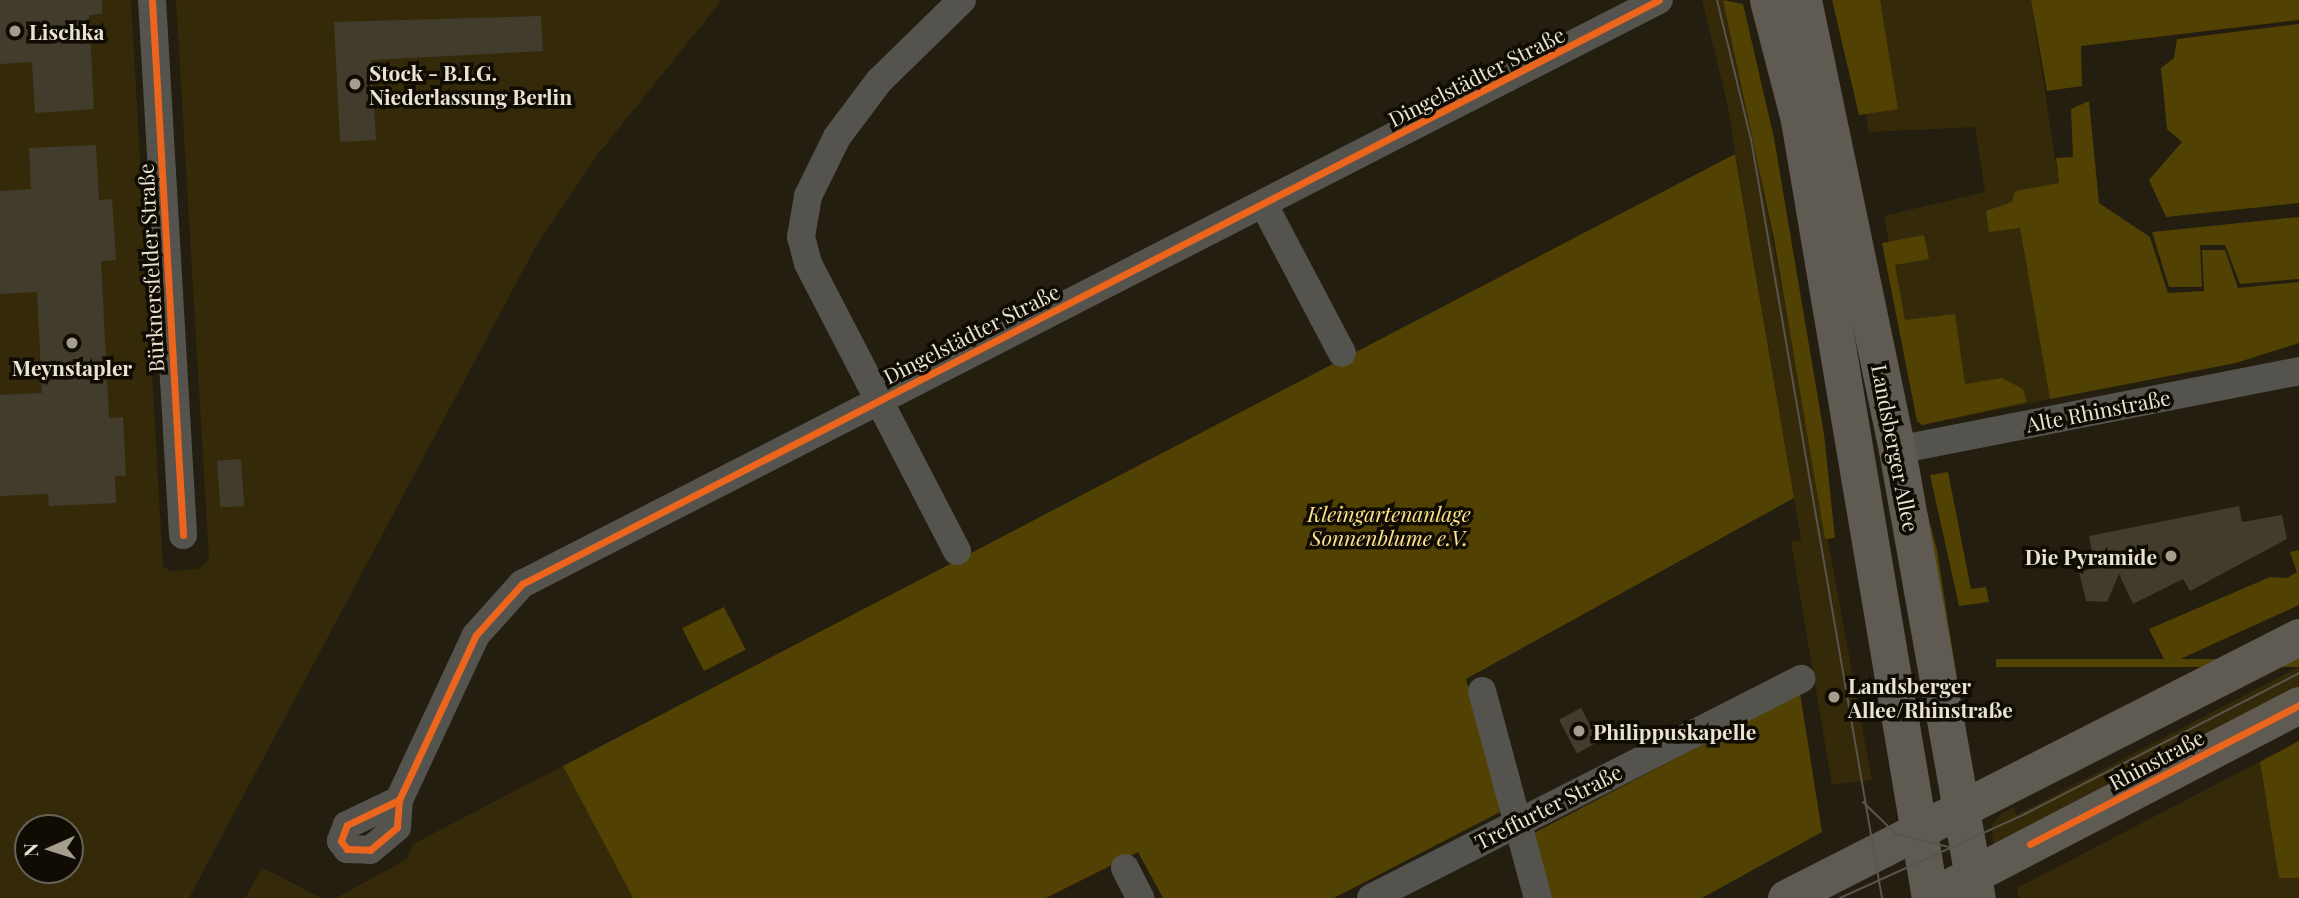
<!DOCTYPE html>
<meta charset="utf-8">
<style>
body{margin:0}
#map{position:relative;width:2299px;height:898px;overflow:hidden;background:#231e0f;font-family:"Playfair Display",serif}
div>[style]{position:absolute}
.built>*{inset:0;background:#342a09}
.green>*{inset:0;background:#514102;transform-origin:0 0}
.building>*{inset:0;background:#423c2d;transform-origin:0 0}
.minor>*{height:28px;margin:-14px;padding:0 14px;transform-origin:14px;border-radius:14px;background:#55534d}
.major>*{height:37px;margin:-18.5px;padding:0 18.5px;transform-origin:18.5px;border-radius:18.5px;background:#5f5b53}
.tram>*{height:2px;margin:-1px;padding:0 1px;transform-origin:1px;border-radius:1px;background:#59554d}
.cycleway>*{height:7px;margin:-3.5px;padding:0 3.5px;transform-origin:3.5px;border-radius:3.5px;background:#eb651d}
.dots>*{width:19px;height:19px;translate:-50% -50%;box-sizing:border-box;border:4px solid #100c03;border-radius:50%}
span{translate:-50% -50%;white-space:nowrap;text-align:center;line-height:1.15;-webkit-text-stroke:7px #100c03;paint-order:stroke}
.poi-label{font-size:21px;color:#e8e3d3;font-weight:700}
.left{translate:0 -50%;text-align:left}
.right{translate:-100% -50%;text-align:right}
.street-label{font-size:21px;color:#e8e3d3}
.park-label{font-size:21px;color:#fde28b;font-style:italic}
.north{position:absolute;left:14px;top:814px;width:70px;height:70px;box-sizing:border-box;background:#100c03;border:2px solid #666256;border-radius:50%;rotate:267deg;font-size:19px;font-weight:700;line-height:28px;text-align:center;color:#e8e3d3}
.north::after{content:'';display:block;margin:auto;width:24px;height:32px;background:#a39e8e;clip-path:polygon(50% 0,100% 100%,50% 72%,0 100%)}
</style>
<div id="map">
<div class="built">
<i style="clip-path:polygon(evenodd,0 0,131px 0,163px 567px,172px 571px,199px 569px,209px 559px,176px 0,722px 0,598px 154px,536px 246px,189px 898px,0 898px,0 0,28px 828px,70px 828px,70px 870px,28px 870px,28px 828px)"></i>
<i style="clip-path:polygon(1702px 0,1723px 0,1745px 91px,1872px 780px,1832px 785px,1791px 542px,1801px 540px,1794px 498px,1727px 103px)"></i>
<i style="clip-path:polygon(1874px 0,2031px 0,2060px 191px,2016px 202px,2050px 399px,1922px 425px,1884px 216px,1985px 192px,1975px 127px,1869px 132px,1845px 5px)"></i>
<i style="clip-path:polygon(2299px 667px,2299px 687px,1994px 844px,1991px 827px,2001px 814px,2014px 807px,2016px 815px)"></i>
<i style="clip-path:polygon(2299px 741px,2299px 898px,2019px 898px,2017px 888px)"></i>
<i style="clip-path:polygon(563px 766px,633px 898px,336px 898px,407px 859px,413px 844px)"></i>
<i style="clip-path:polygon(262px 868px,277px 875px,321px 898px,245px 898px)"></i>
</div>
<div class="green">
<i style="clip-path:polygon(1723px 0,1743px 4px,1774px 138px,1824px 434px,1835px 538px,1825px 539px,1774px 239px)"></i>
<i style="clip-path:polygon(1832px 0,1880px 0,1898px 109px,1859px 115px)"></i>
<i style="clip-path:polygon(2031px 0,2299px 0,2299px 20px,2081px 46px,2082px 86px,2047px 91px)"></i>
<i style="clip-path:polygon(2299px 24px,2299px 203px,2166px 217px,2149px 180px,2182px 142px,2167px 129px,2161px 68px,2174px 58px,2177px 39px)"></i>
<i style="clip-path:polygon(2089px 101px,2099px 203px,2150px 237px,2168px 293px,2204px 291px,2202px 250px,2225px 250px,2238px 288px,2299px 282px,2299px 343px,2236px 363px,2050px 399px,2020px 228px,1989px 232px,1986px 211px,2012px 202px,2015px 191px,2059px 183px,2056px 158px,2073px 157px,2071px 109px)"></i>
<i style="clip-path:polygon(1735px 154px,1794px 498px,1466px 679px,1502px 811px,1334px 898px,1163px 898px,1138px 852px,1046px 898px,633px 898px,563px 766px)"></i>
<i style="clip-path:polygon(2299px 217px,2299px 279px,2240px 284px,2225px 245px,2200px 245px,2202px 287px,2169px 287px,2152px 232px)"></i>
<i style="clip-path:polygon(1924px 235px,1929px 259px,1895px 265px,1905px 320px,1955px 314px,1965px 384px,2002px 378px,2023px 389px,2027px 402px,1922px 425px,1917px 421px,1882px 243px)"></i>
<i style="clip-path:polygon(1948px 472px,1971px 589px,1986px 587px,1989px 602px,1959px 606px,1930px 475px)"></i>
<i style="clip-path:polygon(1920px 486px,1937px 550px,1960px 698px)"></i>
<i style="clip-path:polygon(2299px 550px,2299px 605px,2167px 665px,2149px 629px,2270px 577px,2287px 578px,2297px 572px,2290px 552px)"></i>
<i style="left:724px;top:607px;width:48px;height:47px;rotate:63deg"></i>
<i style="left:2299px;top:659px;width:8px;height:303px;rotate:90deg"></i>
<i style="clip-path:polygon(1800px 693px,1822px 832px,1702px 898px,1551px 898px,1534px 833px)"></i>
<i style="clip-path:polygon(2299px 741px,2299px 878px,2279px 878px,2260px 762px)"></i>
</div>
<div class="building">
<i style="clip-path:polygon(0 0,102px 0,102px 14px,89px 15px,94px 109px,35px 113px,32px 62px,0 64px)"></i>
<i style="clip-path:polygon(541px 16px,543px 51px,371px 60px,376px 140px,340px 142px,334px 22px)"></i>
<i style="clip-path:polygon(96px 145px,99px 200px,112px 199px,116px 260px,101px 261px,109px 418px,123px 417px,126px 476px,115px 476px,116px 503px,49px 506px,48px 494px,0 496px,0 395px,42px 393px,37px 292px,0 294px,0 191px,31px 189px,29px 148px)"></i>
<i style="left:241px;top:459px;width:47px;height:24px;rotate:86deg"></i>
<i style="clip-path:polygon(2239px 506px,2242px 522px,2282px 515px,2287px 539px,2190px 591px,2183px 579px,2133px 604px,2119px 574px,2107px 602px,2086px 601px,2079px 572px,2095px 568px,2089px 536px)"></i>
<i style="left:1581px;top:708px;width:38px;height:25px;rotate:62deg"></i>
</div>
<div class="minor">
<i style="left:152px;top:0;width:536px;rotate:86.68deg"></i>
<i style="left:1264px;top:205px;width:167px;rotate:62.2deg"></i>
<i style="left:1897px;top:450px;width:410px;rotate:-11.1deg"></i>
<i style="left:957px;top:551px;width:324px;rotate:-117.4deg"></i>
<i style="left:808px;top:263px;width:27px;rotate:-105deg"></i>
<i style="left:801px;top:237px;width:42px;rotate:-80.3deg"></i>
<i style="left:808px;top:196px;width:66px;rotate:-63.8deg"></i>
<i style="left:837px;top:137px;width:70px;rotate:-53.1deg"></i>
<i style="left:879px;top:81px;width:116px;rotate:-44.3deg"></i>
<i style="left:1482px;top:691px;width:214px;rotate:74.9deg"></i>
<i style="left:399px;top:800px;width:58px;rotate:154.3deg"></i>
<i style="left:347px;top:825px;width:17px;rotate:111deg"></i>
<i style="left:341px;top:841px;width:10px;rotate:53deg"></i>
<i style="left:347px;top:849px;width:23px;rotate:2deg"></i>
<i style="left:370px;top:850px;width:35px;rotate:-40deg"></i>
<i style="left:397px;top:827px;width:27px;rotate:-86deg"></i>
<i style="left:399px;top:800px;width:182px;rotate:-65deg"></i>
<i style="left:476px;top:635px;width:69px;rotate:-48deg"></i>
<i style="left:522px;top:584px;width:1278px;rotate:-27.19deg"></i>
<i style="left:1125px;top:868px;width:34px;rotate:63deg"></i>
<i style="left:1371px;top:898px;width:483px;rotate:-27deg"></i>
</div>
<div class="major">
<i style="left:1768px;top:0;width:124px;rotate:75.5deg"></i>
<i style="left:1799px;top:120px;width:789px;rotate:80.44deg"></i>
<i style="left:1803px;top:0;width:460px;rotate:78.2deg"></i>
<i style="left:1897px;top:450px;width:455px;rotate:79.9deg"></i>
<i style="left:1955px;top:884px;width:388px;rotate:-27.5deg"></i>
<i style="left:1786px;top:898px;width:576px;rotate:-26.97deg"></i>
</div>
<div class="tram">
<i style="left:1717px;top:0;width:143px;rotate:76.3deg"></i>
<i style="left:1751px;top:139px;width:770px;rotate:80.21deg"></i>
<i style="left:1863px;top:802px;width:46px;rotate:44.1deg"></i>
<i style="left:1896px;top:834px;width:55px;rotate:13.8deg"></i>
<i style="left:1840px;top:898px;width:203px;rotate:-24.4deg"></i>
<i style="left:2025px;top:814px;width:308px;rotate:-27.2deg"></i>
</div>
<div class="cycleway">
<i style="left:152px;top:0;width:536px;rotate:86.68deg"></i>
<i style="left:399px;top:800px;width:58px;rotate:154.3deg"></i>
<i style="left:347px;top:825px;width:17px;rotate:111deg"></i>
<i style="left:341px;top:841px;width:10px;rotate:53deg"></i>
<i style="left:347px;top:849px;width:23px;rotate:2deg"></i>
<i style="left:370px;top:850px;width:35px;rotate:-40deg"></i>
<i style="left:397px;top:827px;width:27px;rotate:-86deg"></i>
<i style="left:399px;top:800px;width:182px;rotate:-65deg"></i>
<i style="left:476px;top:635px;width:69px;rotate:-48deg"></i>
<i style="left:522px;top:584px;width:1278px;rotate:-27.19deg"></i>
<i style="left:2030px;top:844px;width:303px;rotate:-27.3deg"></i>
</div>
<div class="dots">
<i style="left:15px;top:31px;background:#a39e8e"></i>
<i style="left:355px;top:84px;background:#a39e8e"></i>
<i style="left:72px;top:343px;background:#a39e8e"></i>
<i style="left:2171px;top:556px;background:#a39e8e"></i>
<i style="left:1834px;top:697px;background:#a39e8e"></i>
<i style="left:1579px;top:731px;background:#a39e8e"></i>
</div>
<div class="poi-label">
<span class="left" style="left:29px;top:31px">Lischka</span>
<span class="left" style="left:369px;top:84px">Stock - B.I.G.<br>Niederlassung Berlin</span>
<span style="left:72px;top:367px">Meynstapler</span>
<span class="right" style="left:2157px;top:556px">Die Pyramide</span>
<span class="left" style="left:1848px;top:697px">Landsberger<br>Allee/Rhinstraße</span>
<span class="left" style="left:1593px;top:731px">Philippuskapelle</span>
</div>
<div class="street-label">
<span style="left:1476px;top:76px;rotate:-27deg">Dingelstädter Straße</span>
<span style="left:150px;top:268px;rotate:-93deg">Bürknersfelder Straße</span>
<span style="left:971px;top:333px;rotate:-27deg">Dingelstädter Straße</span>
<span style="left:2098px;top:410px;rotate:-11deg">Alte Rhinstraße</span>
<span style="left:1896px;top:448px;rotate:79deg">Landsberger Allee</span>
<span style="left:2156px;top:759px;rotate:-28deg">Rhinstraße</span>
<span style="left:1548px;top:806px;rotate:-27deg">Treffurter Straße</span>
</div>
<div class="park-label">
<span style="left:1389px;top:525px">Kleingartenanlage<br>Sonnenblume e.V.</span>
</div>
<div class="north">N</div>
</div>
